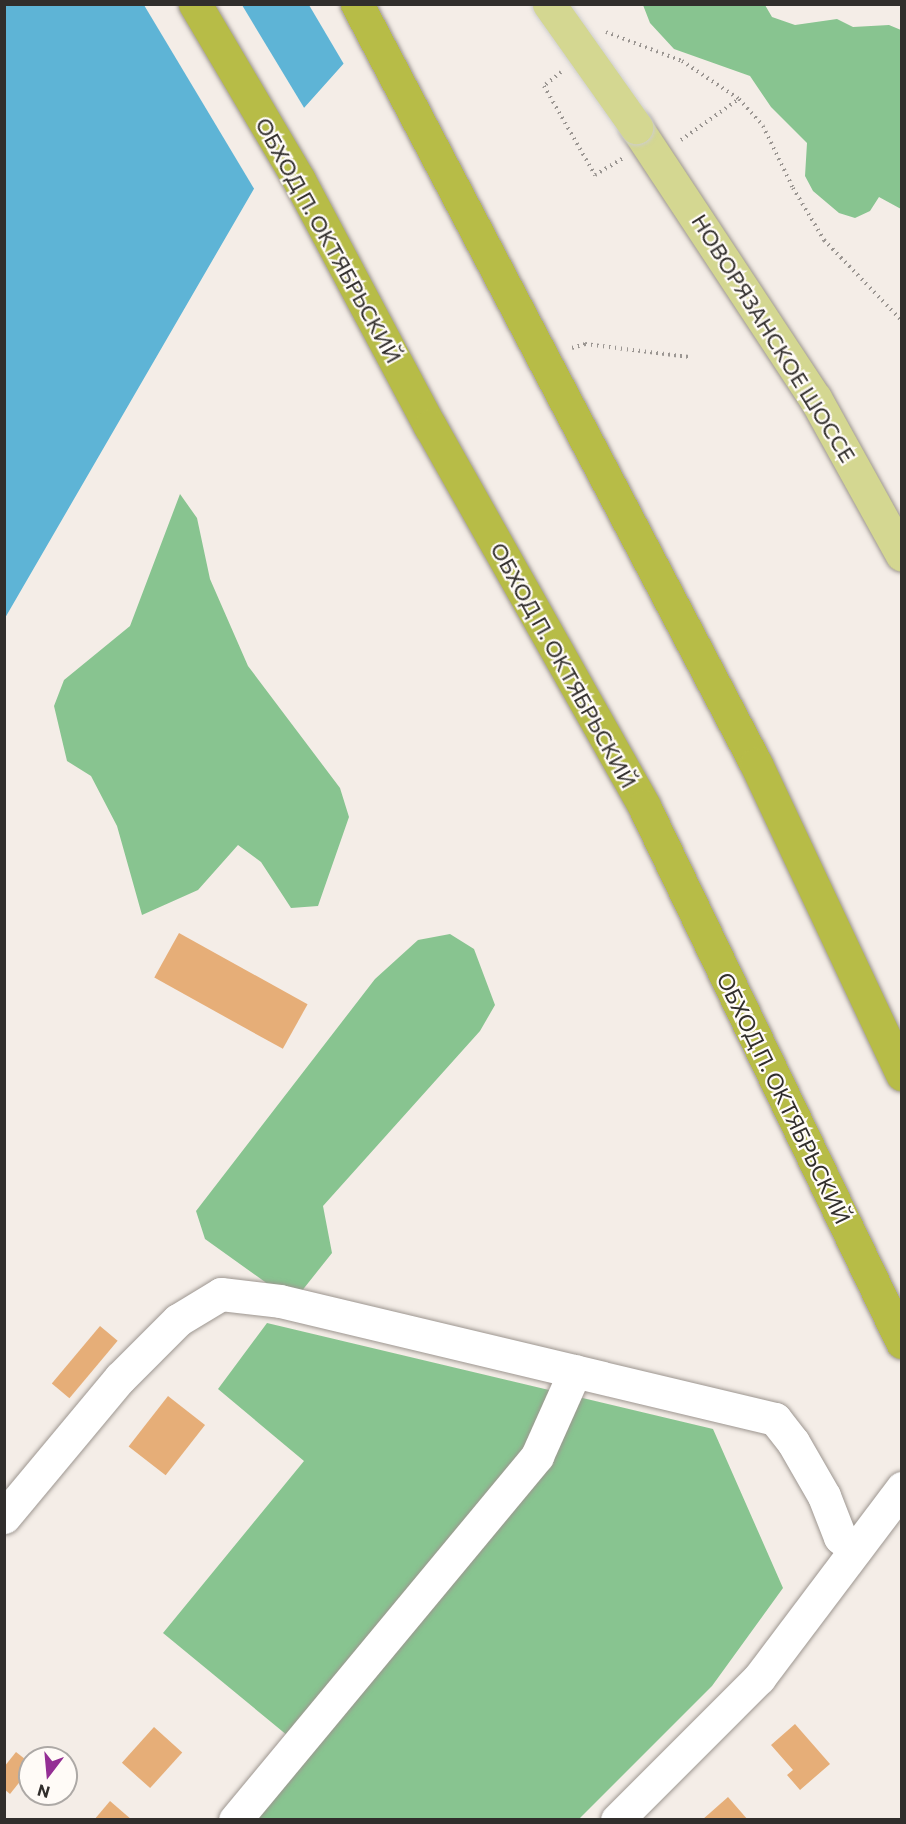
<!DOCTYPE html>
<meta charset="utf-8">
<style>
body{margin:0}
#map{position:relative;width:906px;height:1824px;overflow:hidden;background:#f4ede7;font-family:Commissioner,sans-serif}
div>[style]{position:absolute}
.forest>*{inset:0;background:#88c490}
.water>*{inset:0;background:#5eb4d6}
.pier>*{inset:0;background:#f4ede7}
.building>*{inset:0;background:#e6ae78;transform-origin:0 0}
.path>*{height:4px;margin-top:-2px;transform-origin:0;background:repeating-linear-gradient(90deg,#9b9692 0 1.5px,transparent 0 6px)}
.roads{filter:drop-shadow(0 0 2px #9d9690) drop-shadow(0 0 2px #9d9690)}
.minor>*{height:33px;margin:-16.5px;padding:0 16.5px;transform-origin:16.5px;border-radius:16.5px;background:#fff}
.major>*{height:33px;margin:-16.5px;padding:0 16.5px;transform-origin:16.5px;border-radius:16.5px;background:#d4d791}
.highway>*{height:33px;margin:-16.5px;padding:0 16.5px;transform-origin:16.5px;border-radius:16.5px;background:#b7bc47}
.bridges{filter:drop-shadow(0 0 2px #cecdcc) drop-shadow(0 0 2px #cecdcc)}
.major-bridge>*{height:33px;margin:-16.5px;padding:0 16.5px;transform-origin:16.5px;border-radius:16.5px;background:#d4d791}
span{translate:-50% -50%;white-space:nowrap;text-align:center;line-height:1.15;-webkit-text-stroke:4.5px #fffbf7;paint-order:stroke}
.street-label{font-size:22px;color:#312e2c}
.frame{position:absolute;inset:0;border:6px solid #312e2c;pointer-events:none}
.north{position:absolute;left:18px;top:1746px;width:60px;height:60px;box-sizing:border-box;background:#fffbf7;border:2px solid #ada9a6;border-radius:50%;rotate:196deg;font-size:16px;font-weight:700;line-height:24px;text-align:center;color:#312e2c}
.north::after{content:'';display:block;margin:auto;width:21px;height:27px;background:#942e94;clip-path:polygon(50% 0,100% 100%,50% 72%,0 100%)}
</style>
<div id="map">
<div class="forest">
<i style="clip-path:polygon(643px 5px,765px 5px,772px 17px,795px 25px,837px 19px,853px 27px,889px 25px,901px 30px,901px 209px,879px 197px,870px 211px,855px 218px,839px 213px,813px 191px,805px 176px,807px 143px,771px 107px,750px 76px,674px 49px,650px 23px)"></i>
<i style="clip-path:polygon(180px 494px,197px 518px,210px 579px,248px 666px,340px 788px,349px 817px,318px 906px,291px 908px,261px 862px,238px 845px,198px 890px,142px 915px,117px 826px,91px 776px,67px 761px,54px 706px,64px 680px,130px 626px)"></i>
<i style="clip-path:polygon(450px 934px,474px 949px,495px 1005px,480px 1031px,323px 1206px,332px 1253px,297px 1297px,272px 1287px,205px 1239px,196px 1211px,375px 979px,418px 940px)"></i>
<i style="clip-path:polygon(267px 1323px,713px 1429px,783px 1588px,712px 1686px,579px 1819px,257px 1819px,310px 1754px,163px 1633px,304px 1461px,218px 1389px)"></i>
</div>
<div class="water">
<i style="clip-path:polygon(5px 5px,396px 5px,295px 118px,5px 618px)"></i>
</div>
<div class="pier">
<i style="clip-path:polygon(399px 4px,345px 66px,309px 5px)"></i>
<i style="clip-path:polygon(144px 5px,242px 5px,306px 111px,256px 192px)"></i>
</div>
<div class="building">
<i style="left:179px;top:933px;width:147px;height:51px;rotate:29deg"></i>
<i style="left:100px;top:1326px;width:23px;height:75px;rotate:40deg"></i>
<i style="left:168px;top:1396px;width:47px;height:64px;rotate:38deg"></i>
<i style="clip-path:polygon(795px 1724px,830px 1764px,800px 1790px,787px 1775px,793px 1770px,771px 1745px)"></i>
<i style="left:154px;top:1727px;width:38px;height:48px;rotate:42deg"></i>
<i style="clip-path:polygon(16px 1752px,30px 1763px,30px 1769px,10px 1794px,4px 1789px,4px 1767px)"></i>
<i style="clip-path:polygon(728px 1797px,748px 1820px,702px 1820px)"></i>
<i style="clip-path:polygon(110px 1801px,132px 1820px,94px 1820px)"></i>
</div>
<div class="path">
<i style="left:606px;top:32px;width:81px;rotate:20.9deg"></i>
<i style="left:682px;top:61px;width:69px;rotate:33.7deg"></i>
<i style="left:739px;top:99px;width:36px;rotate:48deg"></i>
<i style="left:763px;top:126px;width:69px;rotate:64.2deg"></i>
<i style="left:793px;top:188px;width:61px;rotate:59.2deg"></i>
<i style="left:824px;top:240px;width:112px;rotate:46.1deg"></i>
<i style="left:561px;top:72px;width:22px;rotate:141deg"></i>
<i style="left:544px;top:86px;width:103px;rotate:60.2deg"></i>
<i style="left:595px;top:175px;width:33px;rotate:-31deg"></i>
<i style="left:681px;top:140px;width:71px;rotate:-35.3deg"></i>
<i style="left:572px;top:348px;width:14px;rotate:-17deg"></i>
<i style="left:585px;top:344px;width:105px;rotate:7.1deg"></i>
</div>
<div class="roads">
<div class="minor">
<i style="left:4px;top:1517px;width:181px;rotate:-50.2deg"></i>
<i style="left:120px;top:1378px;width:82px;rotate:-45deg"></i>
<i style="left:178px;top:1320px;width:50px;rotate:-31.2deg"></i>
<i style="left:221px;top:1294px;width:59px;rotate:6.8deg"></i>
<i style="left:280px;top:1301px;width:509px;rotate:13.41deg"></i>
<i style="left:775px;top:1419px;width:29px;rotate:52deg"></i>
<i style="left:793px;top:1442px;width:62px;rotate:60.1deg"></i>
<i style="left:824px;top:1496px;width:44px;rotate:68.7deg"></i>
<i style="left:840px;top:1537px;width:20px;rotate:41deg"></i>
<i style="left:235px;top:1820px;width:473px;rotate:-50.3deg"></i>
<i style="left:537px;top:1456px;width:93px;rotate:-65.9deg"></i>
<i style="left:617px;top:1820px;width:201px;rotate:-45deg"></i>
<i style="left:759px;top:1678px;width:238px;rotate:-53deg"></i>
</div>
<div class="major">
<i style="left:636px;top:127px;width:325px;rotate:56.6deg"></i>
<i style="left:815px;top:398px;width:179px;rotate:61deg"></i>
</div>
<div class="highway">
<i style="left:195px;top:4px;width:204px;rotate:59.4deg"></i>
<i style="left:299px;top:180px;width:279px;rotate:62deg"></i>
<i style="left:430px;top:426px;width:436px;rotate:60.6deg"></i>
<i style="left:644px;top:806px;width:595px;rotate:64.3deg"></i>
<i style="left:357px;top:4px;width:858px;rotate:62.3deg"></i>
<i style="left:756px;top:764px;width:343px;rotate:64.8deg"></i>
</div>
</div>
<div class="bridges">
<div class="major-bridge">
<i style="left:549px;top:4px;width:151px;rotate:54.7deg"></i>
</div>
</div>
<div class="street-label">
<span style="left:329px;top:240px;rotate:61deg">ОБХОД П. ОКТЯБРЬСКИЙ</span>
<span style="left:774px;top:338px;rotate:58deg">НОВОРЯЗАНСКОЕ ШОССЕ</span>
<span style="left:564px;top:665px;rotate:61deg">ОБХОД П. ОКТЯБРЬСКИЙ</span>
<span style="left:784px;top:1098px;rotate:64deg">ОБХОД П. ОКТЯБРЬСКИЙ</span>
</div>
<div class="frame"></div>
<div class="north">N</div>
</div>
